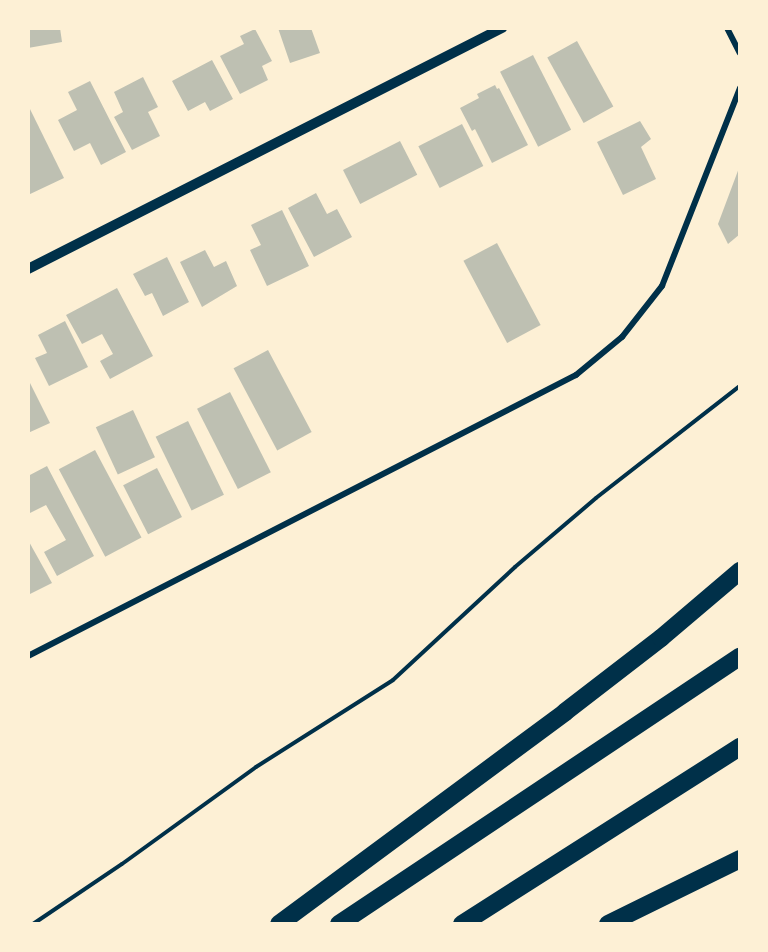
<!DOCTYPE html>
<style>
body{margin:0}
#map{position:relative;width:768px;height:952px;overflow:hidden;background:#fdf0d5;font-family:"Alegreya Sans",sans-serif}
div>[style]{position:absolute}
.building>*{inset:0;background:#bec0b2;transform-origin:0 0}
.path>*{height:4px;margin:-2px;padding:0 2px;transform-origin:2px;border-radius:2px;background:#003049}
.minor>*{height:6px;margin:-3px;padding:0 3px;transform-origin:3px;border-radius:3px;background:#003049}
.tertiary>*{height:10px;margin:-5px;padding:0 5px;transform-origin:5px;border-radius:5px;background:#003049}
.motorway>*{height:18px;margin:-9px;padding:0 9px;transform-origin:9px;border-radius:9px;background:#003049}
span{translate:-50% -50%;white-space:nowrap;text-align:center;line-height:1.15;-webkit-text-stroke:5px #fdf0d5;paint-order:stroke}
.frame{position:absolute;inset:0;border:30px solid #fdf0d5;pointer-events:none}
</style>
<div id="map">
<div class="building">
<i style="clip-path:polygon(28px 28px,60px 28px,62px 42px,28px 48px)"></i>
<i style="clip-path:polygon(278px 28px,311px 28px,320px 53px,290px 63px)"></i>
<i style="clip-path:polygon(255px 29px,272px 61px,262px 66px,268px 80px,240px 94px,220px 56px,244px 44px,240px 36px)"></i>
<i style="left:577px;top:41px;width:75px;height:34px;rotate:61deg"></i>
<i style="left:533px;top:55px;width:84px;height:37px;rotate:63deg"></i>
<i style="clip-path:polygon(212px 60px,233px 99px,210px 111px,205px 102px,188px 111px,172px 81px)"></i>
<i style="clip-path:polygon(143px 77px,158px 107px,148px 112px,160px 136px,132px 150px,114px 117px,123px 112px,114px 92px)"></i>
<i style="clip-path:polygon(90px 81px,126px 152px,101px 165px,90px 143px,74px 151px,58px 120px,77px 110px,68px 92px)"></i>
<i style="clip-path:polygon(495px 85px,497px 89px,499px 88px,528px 145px,492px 163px,475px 129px,472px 131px,460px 108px,479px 98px,477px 94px)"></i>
<i style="clip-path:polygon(28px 105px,64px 178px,28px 195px)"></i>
<i style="clip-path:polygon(640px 121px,651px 139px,641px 147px,656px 179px,623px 195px,597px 142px)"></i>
<i style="left:462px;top:124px;width:47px;height:49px;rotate:63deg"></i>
<i style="left:400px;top:141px;width:38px;height:64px;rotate:63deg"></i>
<i style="clip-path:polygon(739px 168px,740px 234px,728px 244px,718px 224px)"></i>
<i style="clip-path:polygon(316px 193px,327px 214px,337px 209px,352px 237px,314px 257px,288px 208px)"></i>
<i style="clip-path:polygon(282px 210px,309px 266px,267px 286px,250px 250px,261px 245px,251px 225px)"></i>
<i style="left:497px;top:243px;width:93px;height:38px;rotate:62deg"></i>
<i style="clip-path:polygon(205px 250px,214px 267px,226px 261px,237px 286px,202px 307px,180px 262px)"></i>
<i style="clip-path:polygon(167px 257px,189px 302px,163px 316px,152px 293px,145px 296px,133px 274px)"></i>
<i style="clip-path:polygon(117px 288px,153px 356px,110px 379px,100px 361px,113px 354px,102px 334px,82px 344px,66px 315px)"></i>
<i style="clip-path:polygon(65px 321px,88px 367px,49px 386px,35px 358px,47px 353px,38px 335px)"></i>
<i style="left:268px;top:350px;width:93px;height:39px;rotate:62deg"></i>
<i style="clip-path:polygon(28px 379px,50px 423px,28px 433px)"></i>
<i style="left:230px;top:392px;width:90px;height:37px;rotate:63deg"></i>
<i style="left:133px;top:410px;width:52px;height:41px;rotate:65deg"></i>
<i style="left:188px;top:421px;width:82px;height:36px;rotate:64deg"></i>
<i style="left:95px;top:450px;width:99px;height:41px;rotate:62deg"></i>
<i style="clip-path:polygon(47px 466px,94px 556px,57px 576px,44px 552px,66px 540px,46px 505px,28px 514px,28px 476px)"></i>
<i style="left:157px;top:468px;width:55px;height:38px;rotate:63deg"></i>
<i style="clip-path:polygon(28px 540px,52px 583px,28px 595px)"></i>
</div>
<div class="path">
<i style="left:33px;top:924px;width:107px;rotate:-34deg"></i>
<i style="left:122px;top:864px;width:165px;rotate:-35.9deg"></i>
<i style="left:256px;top:767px;width:162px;rotate:-32.4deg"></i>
<i style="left:393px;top:680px;width:166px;rotate:-42.8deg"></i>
<i style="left:515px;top:567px;width:106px;rotate:-40.4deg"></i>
<i style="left:596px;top:498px;width:182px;rotate:-37.9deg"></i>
</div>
<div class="minor">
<i style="left:727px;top:28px;width:28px;rotate:63deg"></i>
<i style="left:28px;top:656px;width:616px;rotate:-27.15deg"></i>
<i style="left:576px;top:375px;width:60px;rotate:-39.6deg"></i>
<i style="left:622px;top:337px;width:65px;rotate:-51.9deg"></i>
<i style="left:662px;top:286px;width:213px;rotate:-68.5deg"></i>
</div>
<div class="tertiary">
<i style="left:28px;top:269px;width:532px;rotate:-26.95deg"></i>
</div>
<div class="motorway">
<i style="left:279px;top:924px;width:356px;rotate:-36.5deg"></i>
<i style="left:565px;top:712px;width:121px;rotate:-37.6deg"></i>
<i style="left:661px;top:638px;width:104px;rotate:-40.3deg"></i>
<i style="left:339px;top:924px;width:482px;rotate:-33.7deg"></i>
<i style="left:462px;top:924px;width:330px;rotate:-32.5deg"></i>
<i style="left:608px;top:924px;width:147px;rotate:-26.2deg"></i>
</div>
<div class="frame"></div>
</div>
